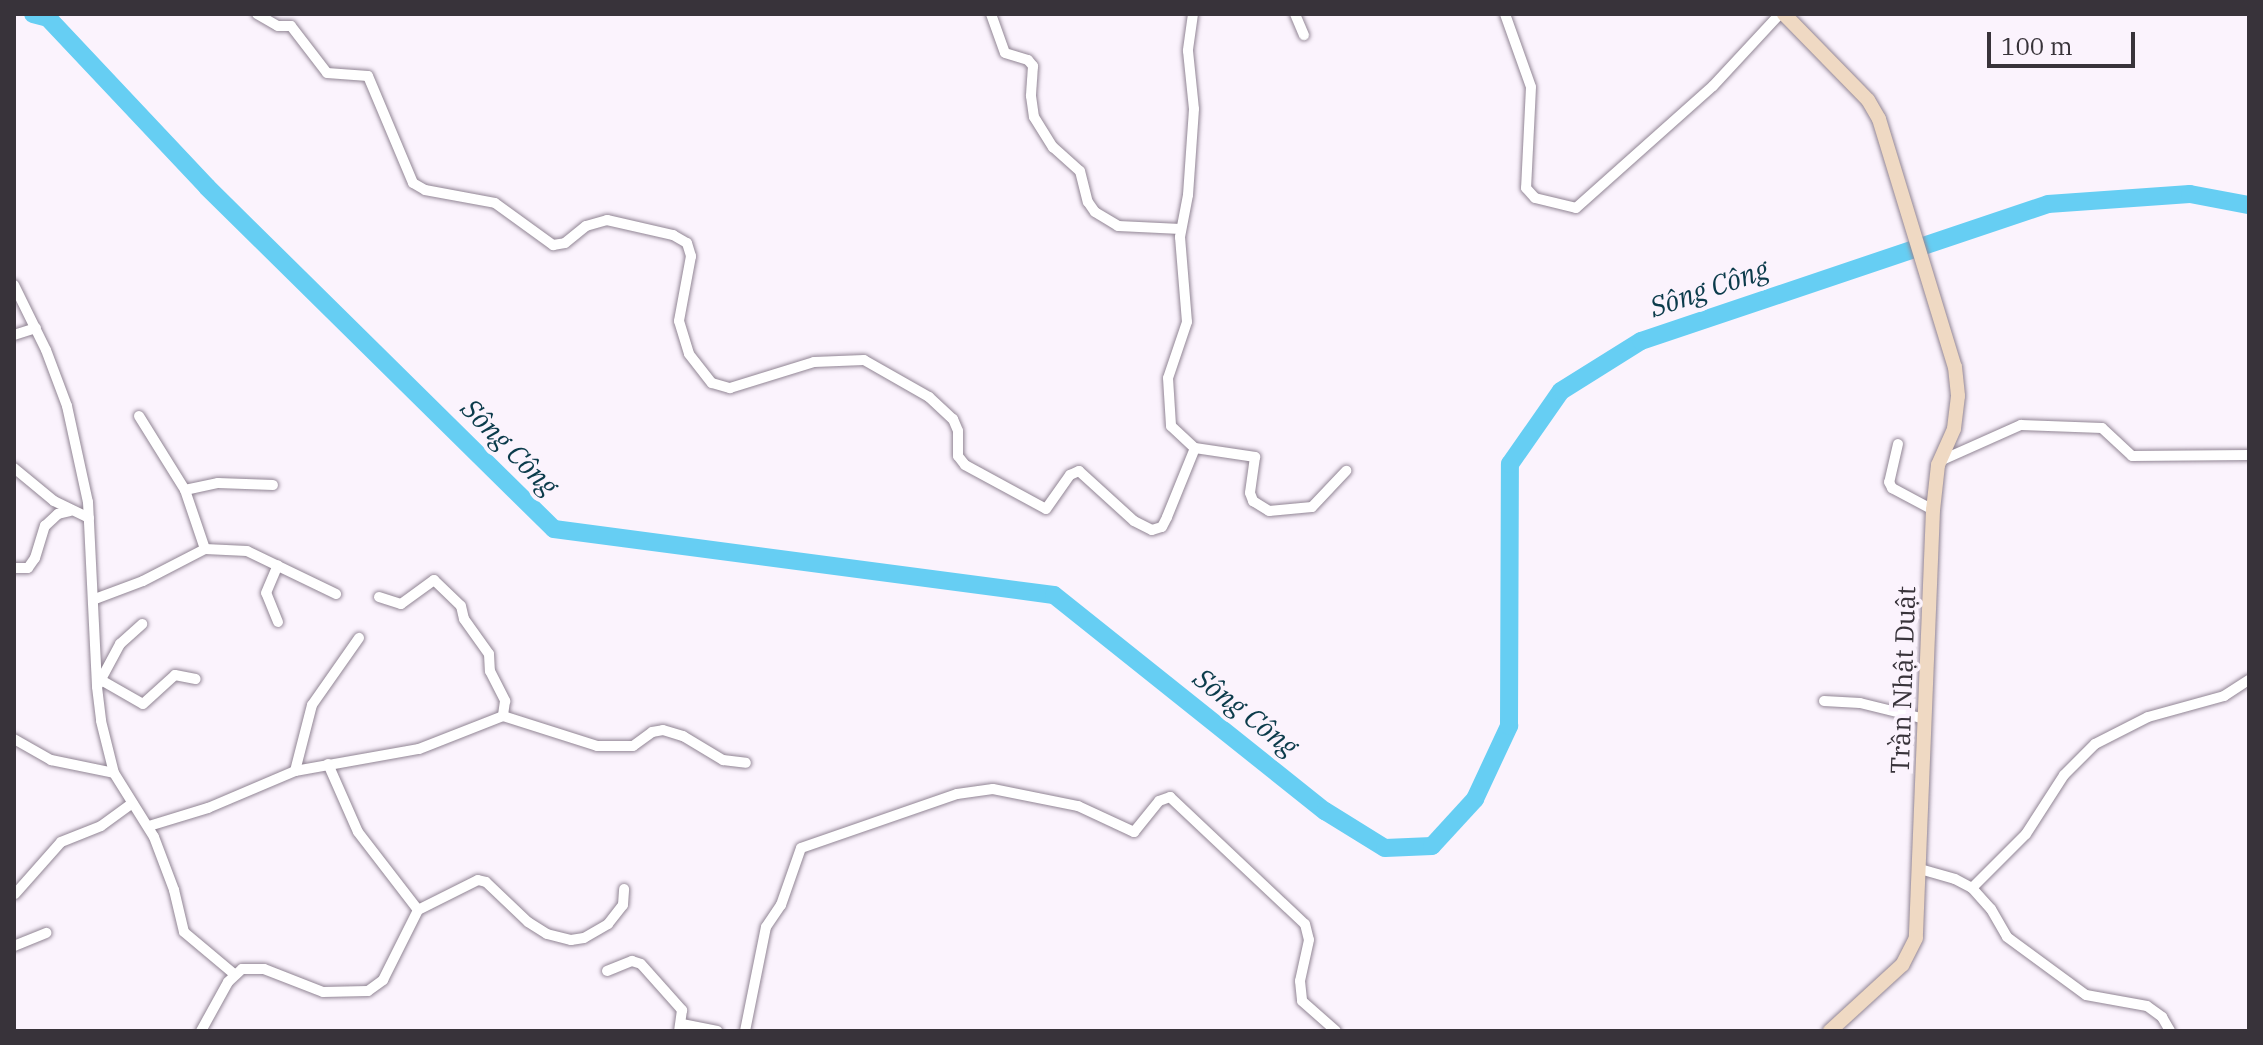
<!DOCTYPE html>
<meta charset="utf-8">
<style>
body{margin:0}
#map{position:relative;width:2263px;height:1045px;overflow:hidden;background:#fbf3fd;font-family:"IBM Plex Serif",serif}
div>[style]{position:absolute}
.river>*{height:18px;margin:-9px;padding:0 9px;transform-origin:9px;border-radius:9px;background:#66cef3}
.roads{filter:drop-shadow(0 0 2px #918594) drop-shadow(0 0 2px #918594)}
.minor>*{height:10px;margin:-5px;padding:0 5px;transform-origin:5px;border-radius:5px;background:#fff}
.secondary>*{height:14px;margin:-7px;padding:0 7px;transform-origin:7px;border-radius:7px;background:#efd9c3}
span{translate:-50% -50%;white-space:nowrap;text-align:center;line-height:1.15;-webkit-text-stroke:8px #fbf3fd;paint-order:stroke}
.street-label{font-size:26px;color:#38333a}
.water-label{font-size:28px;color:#0b3b4b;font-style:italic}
.frame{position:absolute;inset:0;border:16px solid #38333a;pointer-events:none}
.scale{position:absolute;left:1987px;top:32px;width:148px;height:36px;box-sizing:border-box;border:4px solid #38333a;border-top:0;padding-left:10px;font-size:24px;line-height:28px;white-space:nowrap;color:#38333a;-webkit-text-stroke:6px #fbf3fd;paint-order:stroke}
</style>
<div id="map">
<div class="river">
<i style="left:33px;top:14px;width:16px;rotate:15deg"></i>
<i style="left:48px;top:18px;width:232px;rotate:46.7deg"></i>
<i style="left:207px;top:187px;width:487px;rotate:44.6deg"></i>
<i style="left:554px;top:529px;width:504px;rotate:7.52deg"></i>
<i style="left:1054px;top:595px;width:347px;rotate:38.6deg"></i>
<i style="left:1325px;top:811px;width:70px;rotate:31.7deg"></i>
<i style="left:1385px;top:848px;width:47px;rotate:-2.4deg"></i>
<i style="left:1432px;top:846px;width:64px;rotate:-47.5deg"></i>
<i style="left:1475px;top:799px;width:81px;rotate:-65deg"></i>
<i style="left:1509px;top:726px;width:262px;rotate:-89.8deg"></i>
<i style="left:1510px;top:464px;width:89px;rotate:-55.1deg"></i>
<i style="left:1561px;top:391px;width:94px;rotate:-32deg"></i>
<i style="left:1641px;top:341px;width:429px;rotate:-18.6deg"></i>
<i style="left:2048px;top:204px;width:142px;rotate:-4deg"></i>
<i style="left:2190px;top:194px;width:60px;rotate:10.6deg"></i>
</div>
<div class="roads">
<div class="minor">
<i style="left:257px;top:14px;width:24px;rotate:30deg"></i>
<i style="left:278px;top:26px;width:13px"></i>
<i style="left:291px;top:26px;width:59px;rotate:52.5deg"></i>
<i style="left:327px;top:73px;width:41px;rotate:4.2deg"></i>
<i style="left:368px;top:76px;width:116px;rotate:67.2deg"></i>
<i style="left:413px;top:183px;width:14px;rotate:30deg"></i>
<i style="left:425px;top:190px;width:71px;rotate:10.5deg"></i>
<i style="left:495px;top:203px;width:72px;rotate:35.9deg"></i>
<i style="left:553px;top:245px;width:12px;rotate:-9deg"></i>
<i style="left:565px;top:243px;width:27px;rotate:-39deg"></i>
<i style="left:586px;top:226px;width:22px;rotate:-16deg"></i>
<i style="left:607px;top:220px;width:68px;rotate:12.8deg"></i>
<i style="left:673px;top:235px;width:16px;rotate:30deg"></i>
<i style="left:687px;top:243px;width:14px;rotate:73deg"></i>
<i style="left:691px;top:256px;width:66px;rotate:100.5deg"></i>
<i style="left:679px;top:321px;width:34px;rotate:73deg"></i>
<i style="left:689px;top:354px;width:37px;rotate:52deg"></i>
<i style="left:712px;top:383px;width:19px;rotate:16deg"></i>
<i style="left:730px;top:388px;width:88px;rotate:-17.2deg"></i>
<i style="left:814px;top:362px;width:50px;rotate:-2.3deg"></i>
<i style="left:864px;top:360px;width:75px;rotate:29.6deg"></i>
<i style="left:929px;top:397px;width:33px;rotate:43deg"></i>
<i style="left:953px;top:419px;width:13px;rotate:67deg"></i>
<i style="left:958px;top:431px;width:25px;rotate:90deg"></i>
<i style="left:958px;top:456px;width:11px;rotate:52deg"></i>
<i style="left:965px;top:465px;width:92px;rotate:28.5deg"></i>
<i style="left:1046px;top:509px;width:42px;rotate:-54.8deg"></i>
<i style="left:1070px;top:475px;width:10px;rotate:-24deg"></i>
<i style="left:1079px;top:471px;width:74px;rotate:42.3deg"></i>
<i style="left:1134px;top:521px;width:20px;rotate:27deg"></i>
<i style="left:1152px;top:530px;width:10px;rotate:-17deg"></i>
<i style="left:1162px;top:527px;width:11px;rotate:-63deg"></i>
<i style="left:1167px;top:517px;width:74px;rotate:-67.9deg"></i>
<i style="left:991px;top:14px;width:41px;rotate:70.3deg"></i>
<i style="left:1005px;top:53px;width:24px;rotate:17deg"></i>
<i style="left:1028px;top:60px;width:8px;rotate:50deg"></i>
<i style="left:1033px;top:66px;width:30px;rotate:94deg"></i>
<i style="left:1031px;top:96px;width:21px;rotate:82deg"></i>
<i style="left:1034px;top:117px;width:36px;rotate:58deg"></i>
<i style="left:1053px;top:147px;width:36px;rotate:42deg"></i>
<i style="left:1080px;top:171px;width:32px;rotate:76deg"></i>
<i style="left:1088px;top:202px;width:12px;rotate:55deg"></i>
<i style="left:1095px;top:212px;width:27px;rotate:31deg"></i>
<i style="left:1118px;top:226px;width:63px;rotate:2.7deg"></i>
<i style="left:1193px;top:14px;width:37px;rotate:98deg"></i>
<i style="left:1188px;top:51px;width:58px;rotate:84.1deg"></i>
<i style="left:1194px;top:109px;width:86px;rotate:94deg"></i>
<i style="left:1188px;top:195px;width:43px;rotate:100.8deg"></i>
<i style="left:1180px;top:237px;width:85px;rotate:85.3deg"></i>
<i style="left:1187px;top:322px;width:59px;rotate:108.7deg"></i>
<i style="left:1168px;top:378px;width:48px;rotate:86.4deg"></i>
<i style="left:1171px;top:426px;width:33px;rotate:43deg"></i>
<i style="left:1195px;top:448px;width:61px;rotate:8.5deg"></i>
<i style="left:1255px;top:457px;width:36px;rotate:98deg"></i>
<i style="left:1250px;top:493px;width:9px;rotate:69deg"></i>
<i style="left:1253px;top:501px;width:19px;rotate:32deg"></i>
<i style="left:1269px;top:511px;width:43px;rotate:-5.3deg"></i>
<i style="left:1312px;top:507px;width:50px;rotate:-46.6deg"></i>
<i style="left:1295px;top:14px;width:23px;rotate:67deg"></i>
<i style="left:1505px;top:14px;width:77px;rotate:70.4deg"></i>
<i style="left:1531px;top:87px;width:101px;rotate:92.8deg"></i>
<i style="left:1526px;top:188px;width:13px;rotate:48deg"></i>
<i style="left:1535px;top:198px;width:42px;rotate:13.7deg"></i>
<i style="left:1576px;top:208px;width:183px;rotate:-41.7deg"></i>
<i style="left:1713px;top:86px;width:98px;rotate:-47.1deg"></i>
<i style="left:14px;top:285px;width:72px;rotate:63.8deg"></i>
<i style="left:46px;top:350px;width:60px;rotate:69.4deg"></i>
<i style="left:67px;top:406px;width:98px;rotate:77.7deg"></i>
<i style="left:88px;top:502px;width:185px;rotate:87.2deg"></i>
<i style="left:97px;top:687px;width:34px;rotate:83deg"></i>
<i style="left:101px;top:721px;width:54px;rotate:76deg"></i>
<i style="left:114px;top:773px;width:75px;rotate:58deg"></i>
<i style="left:154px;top:837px;width:57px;rotate:69.3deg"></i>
<i style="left:174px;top:890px;width:43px;rotate:76.6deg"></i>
<i style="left:184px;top:932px;width:65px;rotate:40deg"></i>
<i style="left:14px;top:335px;width:23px;rotate:-18deg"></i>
<i style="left:139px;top:416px;width:87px;rotate:58.1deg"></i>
<i style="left:185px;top:490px;width:62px;rotate:71.3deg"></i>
<i style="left:1898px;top:444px;width:39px;rotate:103deg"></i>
<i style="left:1889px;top:482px;width:7px;rotate:63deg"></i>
<i style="left:1892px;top:488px;width:47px;rotate:28.2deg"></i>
<i style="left:1940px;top:461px;width:89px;rotate:-24deg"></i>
<i style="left:2021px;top:425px;width:81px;rotate:2.1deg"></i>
<i style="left:2102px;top:428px;width:41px;rotate:43deg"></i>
<i style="left:2132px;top:456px;width:117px;rotate:-0.5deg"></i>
<i style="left:14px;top:468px;width:52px;rotate:39.5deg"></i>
<i style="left:54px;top:501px;width:39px;rotate:26deg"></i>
<i style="left:185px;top:490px;width:34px;rotate:-12deg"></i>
<i style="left:218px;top:483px;width:55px;rotate:2.1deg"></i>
<i style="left:14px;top:568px;width:14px"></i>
<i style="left:28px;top:568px;width:12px;rotate:-55deg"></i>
<i style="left:35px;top:558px;width:34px;rotate:-73deg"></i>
<i style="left:45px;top:526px;width:18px;rotate:-43deg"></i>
<i style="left:58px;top:514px;width:12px;rotate:-14deg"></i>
<i style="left:379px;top:597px;width:23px;rotate:18deg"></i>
<i style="left:401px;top:604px;width:41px;rotate:-36deg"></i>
<i style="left:434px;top:580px;width:37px;rotate:44deg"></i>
<i style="left:461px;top:606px;width:13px;rotate:77deg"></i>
<i style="left:464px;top:619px;width:43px;rotate:54.5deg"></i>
<i style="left:489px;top:654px;width:17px;rotate:87deg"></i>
<i style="left:490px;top:671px;width:34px;rotate:63deg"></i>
<i style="left:505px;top:701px;width:15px;rotate:98deg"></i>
<i style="left:95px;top:599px;width:51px;rotate:-20.6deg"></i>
<i style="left:143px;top:581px;width:70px;rotate:-27.3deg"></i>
<i style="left:205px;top:549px;width:42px;rotate:2.7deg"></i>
<i style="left:247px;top:551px;width:99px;rotate:25.8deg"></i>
<i style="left:278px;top:622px;width:31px;rotate:-112deg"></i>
<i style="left:266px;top:593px;width:30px;rotate:-67deg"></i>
<i style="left:101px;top:680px;width:48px;rotate:29.7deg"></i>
<i style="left:143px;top:704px;width:43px;rotate:-42.2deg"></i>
<i style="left:175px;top:675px;width:21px;rotate:11deg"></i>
<i style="left:98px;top:685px;width:47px;rotate:-61.8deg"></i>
<i style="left:120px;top:644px;width:30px;rotate:-42deg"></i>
<i style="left:1824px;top:701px;width:36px;rotate:3deg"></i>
<i style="left:1860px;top:703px;width:67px;rotate:13.8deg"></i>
<i style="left:14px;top:739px;width:43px;rotate:29.6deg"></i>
<i style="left:51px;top:760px;width:64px;rotate:11.7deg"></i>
<i style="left:328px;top:764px;width:74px;rotate:66.2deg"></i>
<i style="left:358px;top:832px;width:98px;rotate:52.4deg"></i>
<i style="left:295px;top:771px;width:68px;rotate:-75.6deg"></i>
<i style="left:312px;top:705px;width:82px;rotate:-55deg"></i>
<i style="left:149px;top:826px;width:62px;rotate:-17deg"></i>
<i style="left:208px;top:808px;width:95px;rotate:-23deg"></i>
<i style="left:295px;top:771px;width:126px;rotate:-10.1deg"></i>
<i style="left:419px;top:749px;width:90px;rotate:-21.4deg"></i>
<i style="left:503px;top:716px;width:99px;rotate:17.7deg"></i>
<i style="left:597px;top:746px;width:36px"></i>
<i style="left:633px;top:746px;width:24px;rotate:-36deg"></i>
<i style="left:652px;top:732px;width:11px;rotate:-10deg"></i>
<i style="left:663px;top:730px;width:21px;rotate:17deg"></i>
<i style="left:683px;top:736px;width:47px;rotate:31deg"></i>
<i style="left:723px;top:760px;width:23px;rotate:7deg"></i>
<i style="left:1920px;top:869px;width:36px;rotate:16deg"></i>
<i style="left:1955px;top:879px;width:19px;rotate:28deg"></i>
<i style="left:1972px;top:888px;width:28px;rotate:48deg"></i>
<i style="left:1991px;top:909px;width:32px;rotate:60deg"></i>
<i style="left:2007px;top:937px;width:98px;rotate:36.3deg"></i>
<i style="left:2086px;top:995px;width:62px;rotate:10.2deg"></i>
<i style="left:2147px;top:1006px;width:19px;rotate:36deg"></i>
<i style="left:2162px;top:1017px;width:16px;rotate:60deg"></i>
<i style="left:1972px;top:888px;width:76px;rotate:-45deg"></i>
<i style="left:2026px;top:834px;width:70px;rotate:-57.2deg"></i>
<i style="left:2064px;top:775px;width:44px;rotate:-45deg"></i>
<i style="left:2095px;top:744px;width:59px;rotate:-27deg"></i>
<i style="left:2148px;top:717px;width:79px;rotate:-15.4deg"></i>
<i style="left:2224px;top:696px;width:30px;rotate:-33deg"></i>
<i style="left:15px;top:894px;width:69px;rotate:-48.5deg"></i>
<i style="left:61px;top:842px;width:43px;rotate:-21.8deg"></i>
<i style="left:101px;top:826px;width:39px;rotate:-36deg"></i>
<i style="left:14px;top:946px;width:35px;rotate:-22deg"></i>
<i style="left:607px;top:971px;width:27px;rotate:-22deg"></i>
<i style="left:632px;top:961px;width:9px;rotate:18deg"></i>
<i style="left:641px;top:964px;width:62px;rotate:48.3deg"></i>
<i style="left:682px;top:1010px;width:21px;rotate:98deg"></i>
<i style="left:682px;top:1024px;width:36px;rotate:11deg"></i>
<i style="left:201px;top:1031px;width:56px;rotate:-61.1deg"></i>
<i style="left:228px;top:982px;width:19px;rotate:-43deg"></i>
<i style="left:242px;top:969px;width:22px"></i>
<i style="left:264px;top:969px;width:63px;rotate:21.3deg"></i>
<i style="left:323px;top:992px;width:45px;rotate:-1.3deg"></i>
<i style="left:368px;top:991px;width:19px;rotate:-36deg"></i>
<i style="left:383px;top:980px;width:78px;rotate:-63.4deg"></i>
<i style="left:418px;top:910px;width:67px;rotate:-26.6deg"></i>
<i style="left:478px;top:880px;width:8px;rotate:14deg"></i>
<i style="left:486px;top:882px;width:58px;rotate:43.6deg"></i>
<i style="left:528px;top:922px;width:22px;rotate:32deg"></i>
<i style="left:547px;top:934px;width:25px;rotate:14deg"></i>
<i style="left:571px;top:940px;width:13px;rotate:-9deg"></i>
<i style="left:584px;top:938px;width:28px;rotate:-30deg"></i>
<i style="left:608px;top:924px;width:24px;rotate:-52deg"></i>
<i style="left:623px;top:905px;width:16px;rotate:-86deg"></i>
<i style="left:745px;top:1031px;width:106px;rotate:-78.6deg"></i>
<i style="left:766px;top:927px;width:27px;rotate:-56deg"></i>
<i style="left:781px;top:905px;width:60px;rotate:-70.7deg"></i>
<i style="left:801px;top:848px;width:165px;rotate:-19.1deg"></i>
<i style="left:957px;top:794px;width:36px;rotate:-8deg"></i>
<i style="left:993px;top:789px;width:87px;rotate:11.3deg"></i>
<i style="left:1078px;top:806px;width:62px;rotate:24.9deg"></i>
<i style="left:1134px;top:832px;width:40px;rotate:-51deg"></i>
<i style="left:1159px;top:801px;width:12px;rotate:-20deg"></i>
<i style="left:1170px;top:797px;width:185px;rotate:43.3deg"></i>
<i style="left:1305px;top:924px;width:16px;rotate:76deg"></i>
<i style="left:1309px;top:940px;width:42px;rotate:102.4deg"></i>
<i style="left:1300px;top:981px;width:20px;rotate:84deg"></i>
<i style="left:1302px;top:1001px;width:45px;rotate:41.4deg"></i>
</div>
<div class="secondary">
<i style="left:1784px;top:14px;width:120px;rotate:45.7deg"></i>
<i style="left:1868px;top:100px;width:22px;rotate:60deg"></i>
<i style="left:1879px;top:119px;width:259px;rotate:73deg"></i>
<i style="left:1955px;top:367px;width:29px;rotate:84deg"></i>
<i style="left:1958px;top:396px;width:33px;rotate:97deg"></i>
<i style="left:1954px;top:429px;width:39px;rotate:114deg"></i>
<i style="left:1938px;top:465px;width:45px;rotate:96.3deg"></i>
<i style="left:1933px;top:510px;width:428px;rotate:92.3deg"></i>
<i style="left:1916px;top:938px;width:30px;rotate:117deg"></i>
<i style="left:1902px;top:965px;width:98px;rotate:137.5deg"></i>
</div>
</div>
<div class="street-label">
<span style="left:1903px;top:680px;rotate:-88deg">Trần Nhật Duật</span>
</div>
<div class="water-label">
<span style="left:1709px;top:288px;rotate:-19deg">Sông Công</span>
<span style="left:510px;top:447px;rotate:45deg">Sông Công</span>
<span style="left:1246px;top:712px;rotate:38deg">Sông Công</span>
</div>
<div class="frame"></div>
<div class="scale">100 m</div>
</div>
